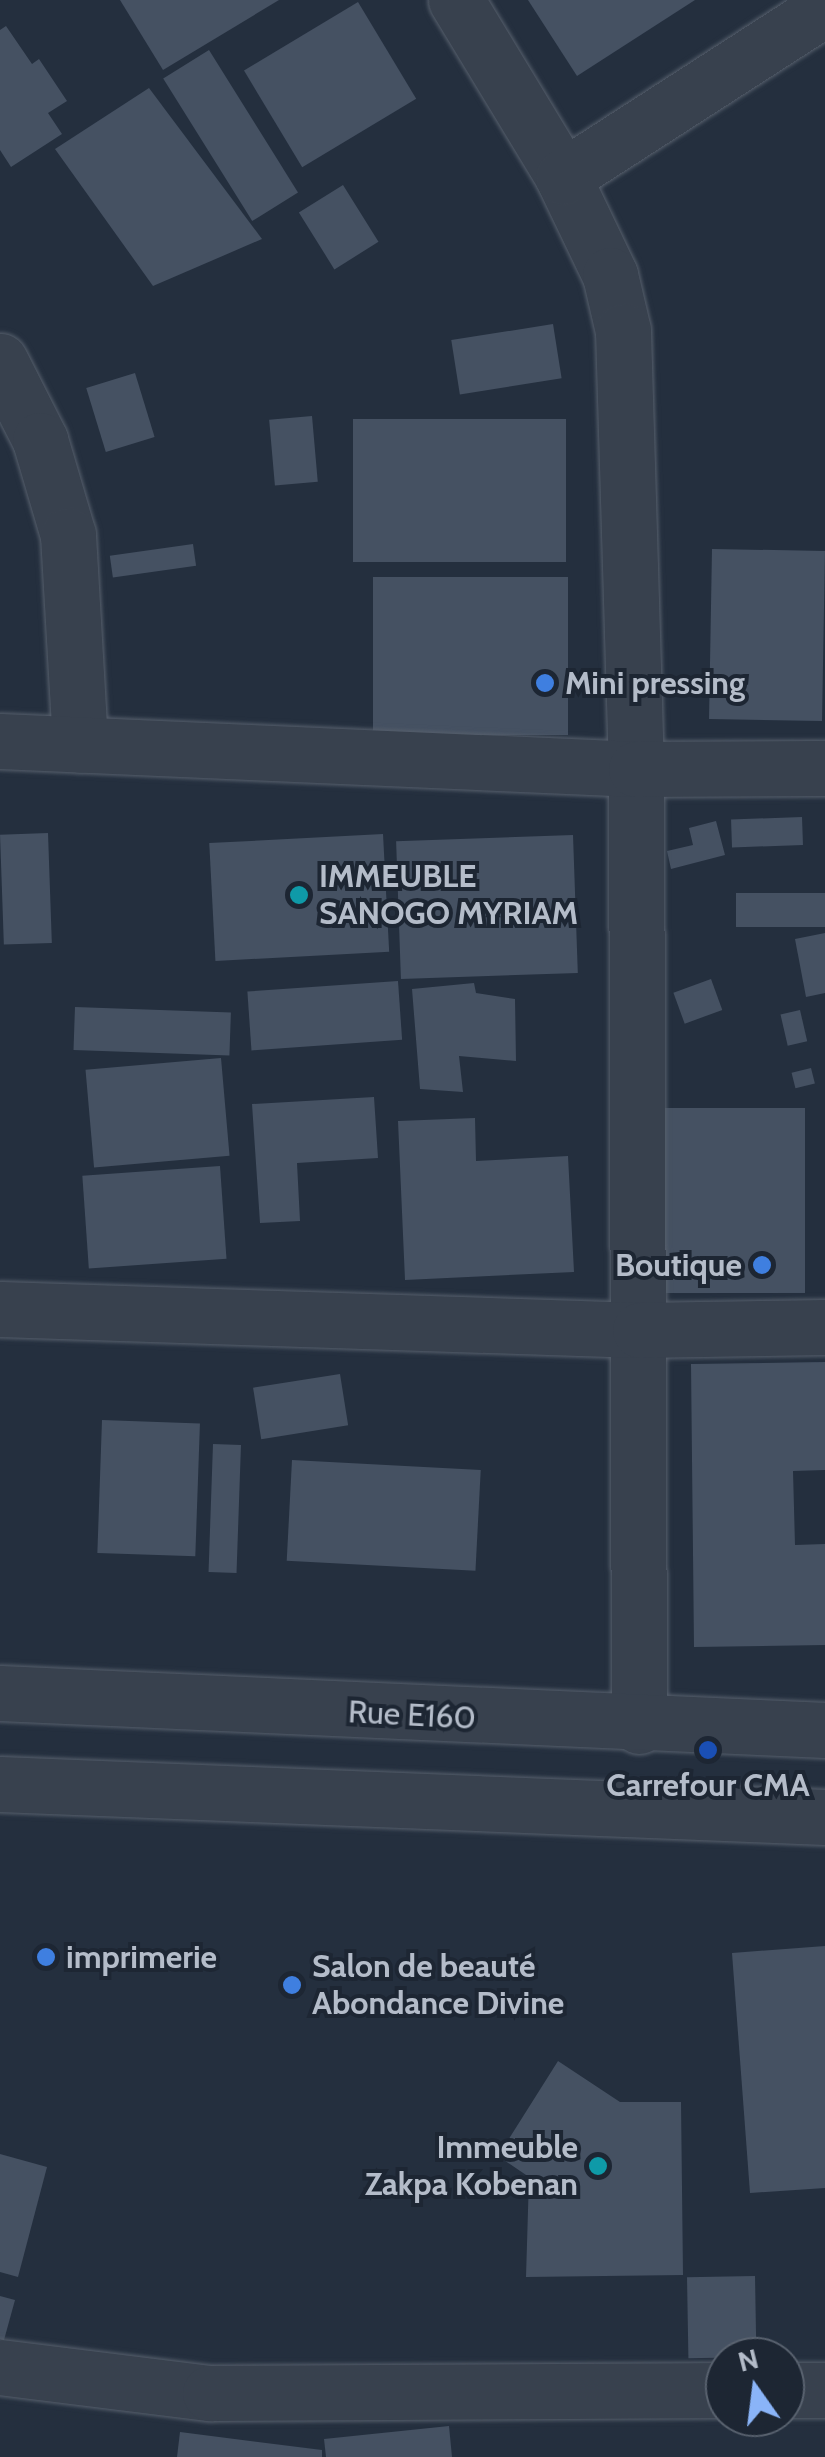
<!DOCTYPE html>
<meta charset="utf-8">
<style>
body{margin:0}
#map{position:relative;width:825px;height:2457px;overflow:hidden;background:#242f3e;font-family:Cabin,sans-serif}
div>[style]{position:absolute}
.building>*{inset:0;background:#455162;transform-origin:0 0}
.roads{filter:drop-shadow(0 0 2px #565f6c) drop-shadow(0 0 2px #565f6c)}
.minor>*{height:55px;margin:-27.5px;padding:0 27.5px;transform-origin:27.5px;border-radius:27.5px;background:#38414e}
.tertiary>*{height:55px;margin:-27.5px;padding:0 27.5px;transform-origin:27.5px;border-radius:27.5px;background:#38414e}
.dots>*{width:28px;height:28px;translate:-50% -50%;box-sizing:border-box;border:5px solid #1d2633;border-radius:50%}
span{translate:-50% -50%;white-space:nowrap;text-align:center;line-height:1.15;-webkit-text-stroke:8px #1d2633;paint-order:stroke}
.poi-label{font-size:32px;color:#b4bcc9;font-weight:700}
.left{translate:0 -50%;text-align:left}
.right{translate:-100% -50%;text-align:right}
.street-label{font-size:32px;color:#b4bcc9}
.north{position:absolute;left:705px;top:2337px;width:100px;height:100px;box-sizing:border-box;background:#1d2633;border:2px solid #59626f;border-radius:50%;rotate:346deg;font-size:28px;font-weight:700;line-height:40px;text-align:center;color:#b4bcc9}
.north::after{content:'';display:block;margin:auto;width:35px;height:45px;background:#8ab4f8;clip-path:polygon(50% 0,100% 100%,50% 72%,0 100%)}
</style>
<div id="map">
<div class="building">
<i style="clip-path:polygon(120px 0,279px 0,163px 70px)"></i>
<i style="clip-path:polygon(528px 0,695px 0,577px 76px)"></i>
<i style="left:358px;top:2px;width:113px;height:133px;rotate:59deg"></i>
<i style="clip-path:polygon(6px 26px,32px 64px,39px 59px,67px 101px,48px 113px,62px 134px,11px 167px,0 150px,0 30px)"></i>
<i style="left:209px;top:50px;width:168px;height:54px;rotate:58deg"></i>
<i style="clip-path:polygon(149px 88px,262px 239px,153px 286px,55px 149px)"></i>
<i style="left:343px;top:185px;width:67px;height:52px;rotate:58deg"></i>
<i style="left:553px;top:324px;width:55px;height:103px;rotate:81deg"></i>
<i style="left:135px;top:373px;width:67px;height:51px;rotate:73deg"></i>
<i style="left:312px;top:416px;width:66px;height:43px;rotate:85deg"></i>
<i style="left:566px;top:419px;width:143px;height:213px;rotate:90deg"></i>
<i style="left:193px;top:544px;width:22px;height:84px;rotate:82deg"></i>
<i style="left:712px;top:549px;width:113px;height:170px;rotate:1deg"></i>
<i style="left:568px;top:577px;width:158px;height:195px;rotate:90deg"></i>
<i style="left:802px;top:817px;width:28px;height:71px;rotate:88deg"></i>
<i style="clip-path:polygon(716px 821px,725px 855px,671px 869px,667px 851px,693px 845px,689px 828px)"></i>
<i style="left:48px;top:833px;width:110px;height:48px;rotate:88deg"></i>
<i style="left:383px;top:834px;width:118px;height:174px;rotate:87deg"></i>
<i style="left:573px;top:835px;width:138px;height:177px;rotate:88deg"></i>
<i style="left:825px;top:893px;width:34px;height:89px;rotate:90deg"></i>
<i style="clip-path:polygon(825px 933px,825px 993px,806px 997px,795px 939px)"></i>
<i style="left:711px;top:979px;width:33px;height:40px;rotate:70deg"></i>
<i style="left:398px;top:981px;width:59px;height:151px;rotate:86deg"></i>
<i style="clip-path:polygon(474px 983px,476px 993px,515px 999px,516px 1061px,459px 1056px,463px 1092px,420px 1089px,412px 989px)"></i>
<i style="left:75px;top:1007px;width:156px;height:43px;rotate:2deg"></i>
<i style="left:800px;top:1010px;width:32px;height:20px;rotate:77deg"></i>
<i style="left:221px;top:1058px;width:98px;height:136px;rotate:85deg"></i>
<i style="left:811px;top:1068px;width:16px;height:20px;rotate:76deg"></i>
<i style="clip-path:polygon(374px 1097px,378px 1158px,297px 1163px,300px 1221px,260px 1223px,252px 1104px)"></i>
<i style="left:805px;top:1108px;width:185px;height:141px;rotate:90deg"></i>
<i style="clip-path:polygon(475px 1118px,476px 1161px,568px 1156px,574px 1272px,405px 1280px,398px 1121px)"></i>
<i style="left:220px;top:1166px;width:93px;height:138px;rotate:86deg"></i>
<i style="clip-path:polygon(825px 1362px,825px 1470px,793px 1471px,795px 1545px,825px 1544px,825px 1645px,694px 1647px,691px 1364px)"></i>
<i style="left:340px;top:1374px;width:52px;height:88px;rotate:81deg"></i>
<i style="left:102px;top:1420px;width:98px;height:133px;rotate:2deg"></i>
<i style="left:213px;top:1444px;width:28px;height:128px;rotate:2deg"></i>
<i style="left:292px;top:1460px;width:189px;height:101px;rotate:3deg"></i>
<i style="clip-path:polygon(825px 1946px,825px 2188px,750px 2193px,732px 1953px)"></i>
<i style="clip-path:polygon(558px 2061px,620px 2102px,681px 2102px,683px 2275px,526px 2277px,529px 2177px,498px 2156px)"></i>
<i style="clip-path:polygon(0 2154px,47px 2167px,18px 2277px,0 2272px)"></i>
<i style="left:755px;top:2276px;width:81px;height:68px;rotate:89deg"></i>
<i style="clip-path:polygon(0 2296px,15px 2300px,4px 2340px,0 2339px)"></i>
<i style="clip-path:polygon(449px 2426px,452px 2457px,326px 2457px,324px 2439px)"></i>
<i style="clip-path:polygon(180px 2432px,322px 2450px,322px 2457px,177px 2457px)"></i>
</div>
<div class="roads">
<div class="minor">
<i style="left:456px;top:0;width:207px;rotate:58.8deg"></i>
<i style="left:563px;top:177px;width:109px;rotate:64.4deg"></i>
<i style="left:610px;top:275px;width:57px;rotate:76.9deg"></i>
<i style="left:623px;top:331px;width:438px;rotate:88.3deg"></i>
<i style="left:636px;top:769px;width:957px;rotate:89.82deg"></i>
<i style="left:563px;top:177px;width:312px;rotate:-32.8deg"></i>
<i style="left:0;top:361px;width:89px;rotate:63.1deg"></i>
<i style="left:40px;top:440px;width:99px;rotate:73.6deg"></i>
<i style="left:68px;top:535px;width:210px;rotate:86.7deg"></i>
<i style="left:0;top:741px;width:637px;rotate:2.52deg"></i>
<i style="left:636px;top:769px;width:189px;rotate:-0.3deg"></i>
<i style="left:0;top:1309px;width:640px;rotate:1.88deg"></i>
<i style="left:640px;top:1330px;width:185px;rotate:-0.9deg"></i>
<i style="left:0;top:2367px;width:212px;rotate:7.1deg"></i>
<i style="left:210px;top:2393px;width:515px;rotate:-0.33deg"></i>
<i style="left:785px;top:2390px;width:40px"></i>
</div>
<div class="tertiary">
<i style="left:0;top:1693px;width:826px;rotate:2.57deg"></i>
<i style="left:0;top:1784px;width:826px;rotate:2.29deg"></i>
</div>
</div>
<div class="dots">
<i style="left:545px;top:683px;background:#3f7fe0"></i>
<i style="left:299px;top:895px;background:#0f9aa8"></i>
<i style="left:762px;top:1265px;background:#3f7fe0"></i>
<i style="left:708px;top:1750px;background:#1a4fb4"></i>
<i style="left:46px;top:1957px;background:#3f7fe0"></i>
<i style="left:292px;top:1985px;background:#3f7fe0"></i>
<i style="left:598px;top:2166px;background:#0f9aa8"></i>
</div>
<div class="poi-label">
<span class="left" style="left:565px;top:683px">Mini pressing</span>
<span class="left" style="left:319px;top:895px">IMMEUBLE<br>SANOGO MYRIAM</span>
<span class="right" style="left:742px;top:1265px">Boutique</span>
<span style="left:708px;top:1785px">Carrefour CMA</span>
<span class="left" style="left:66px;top:1957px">imprimerie</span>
<span class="left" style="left:312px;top:1985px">Salon de beauté<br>Abondance Divine</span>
<span class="right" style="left:578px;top:2166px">Immeuble<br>Zakpa Kobenan</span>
</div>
<div class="street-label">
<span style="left:412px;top:1715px;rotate:3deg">Rue E160</span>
</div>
<div class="north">N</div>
</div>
